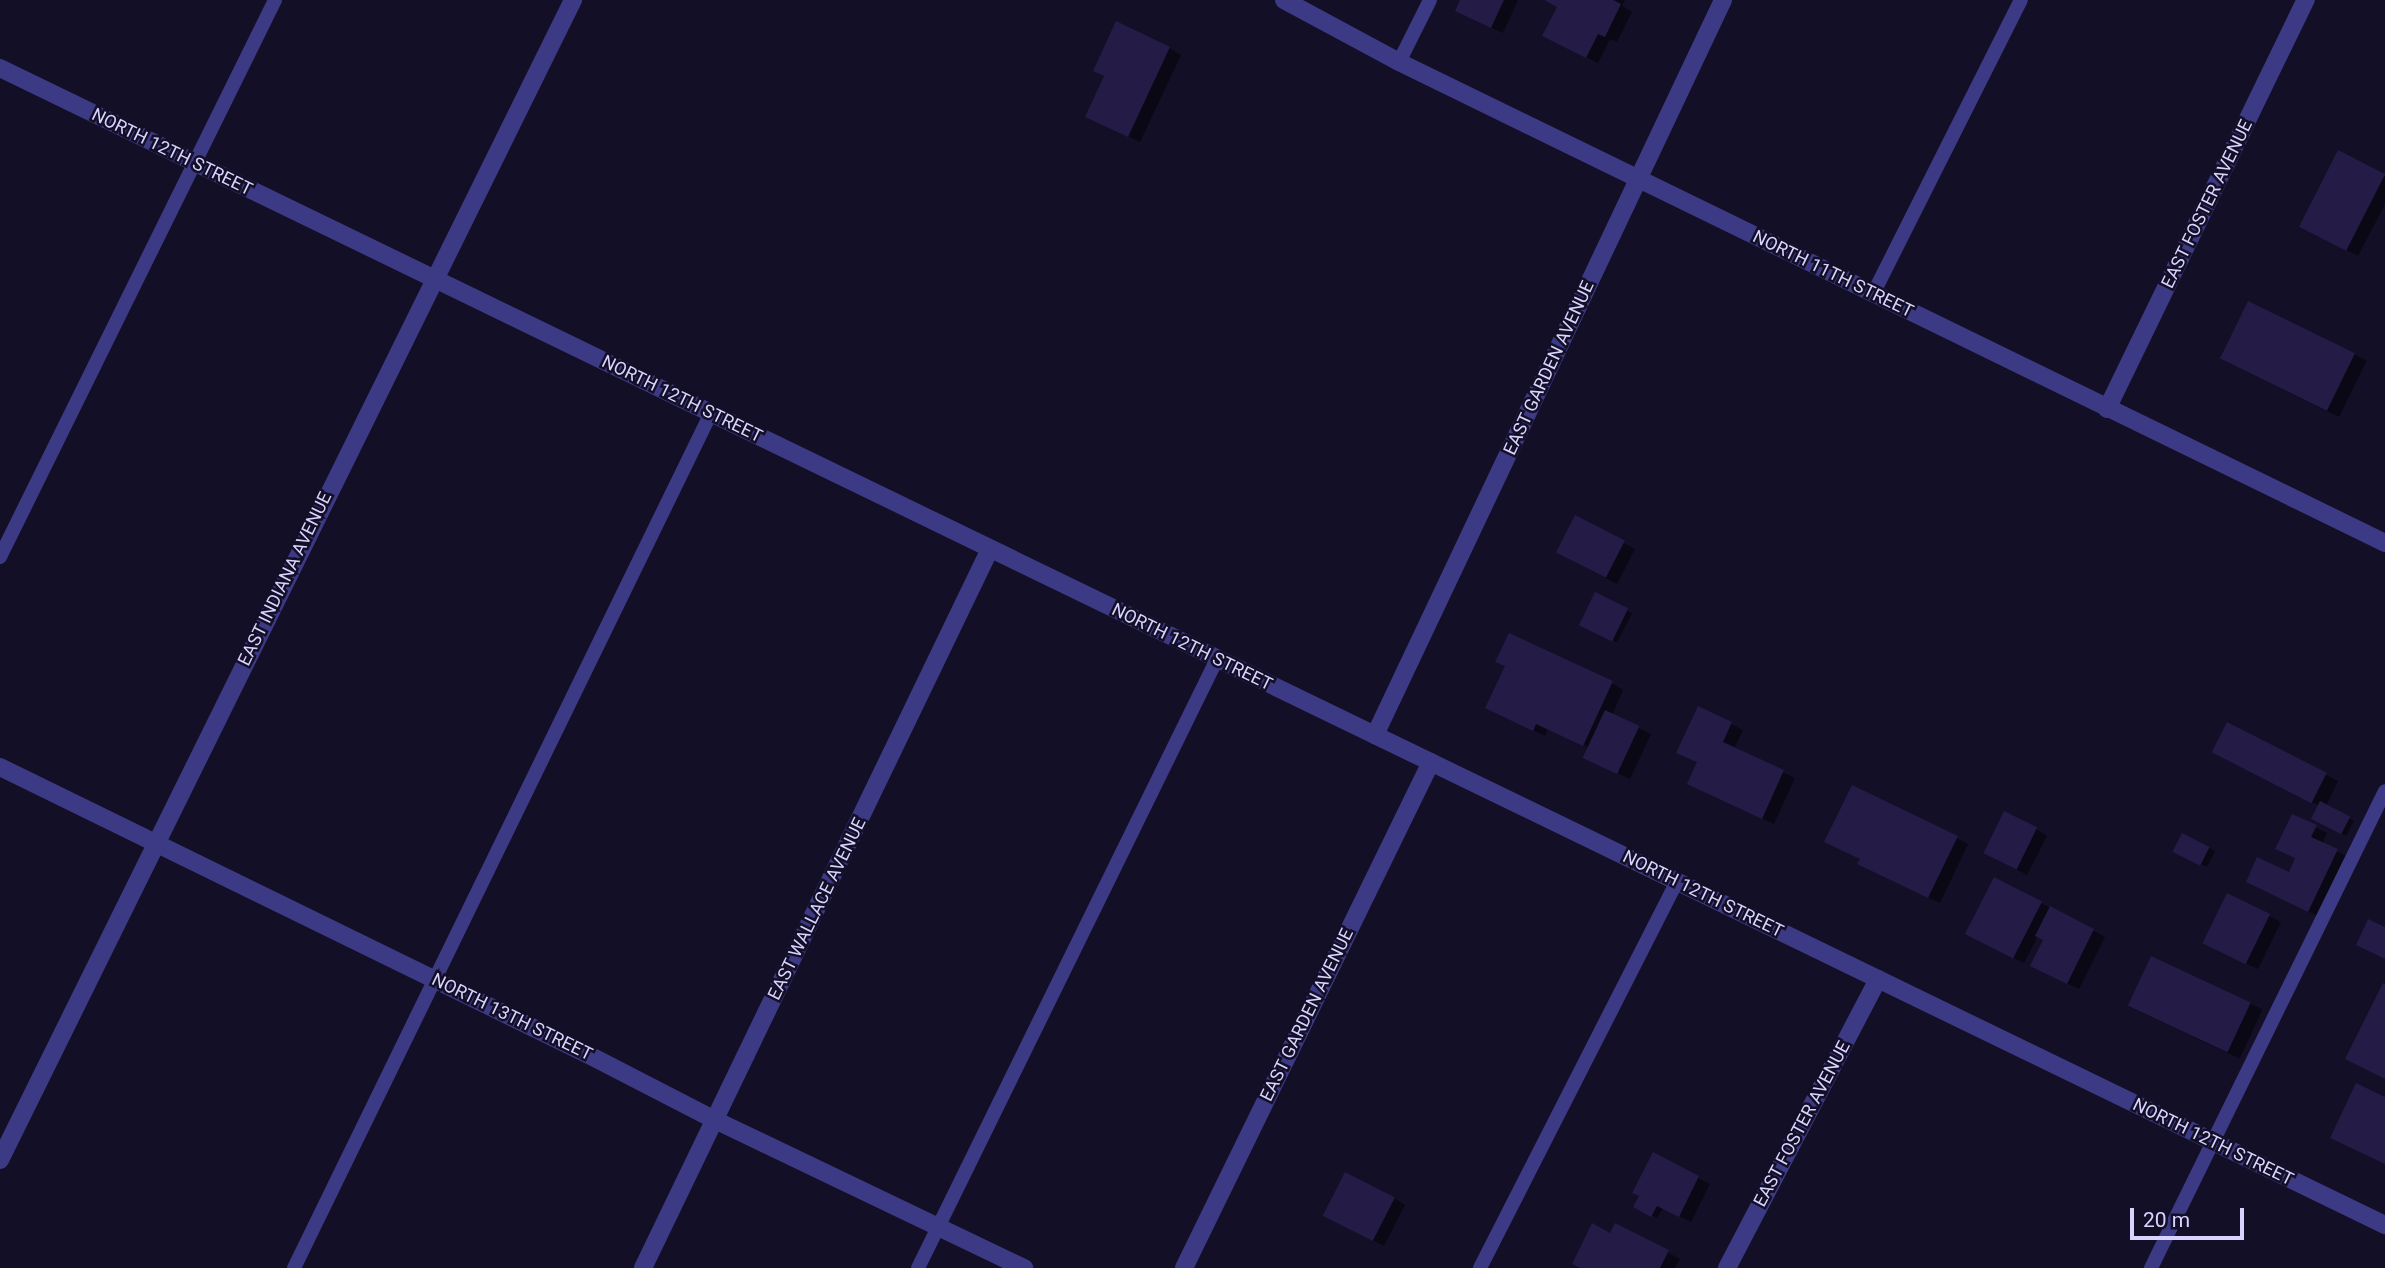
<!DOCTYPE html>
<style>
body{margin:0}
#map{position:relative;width:2385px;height:1268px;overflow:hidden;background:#130f26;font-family:Roboto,sans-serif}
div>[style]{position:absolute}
.shadow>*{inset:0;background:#0007;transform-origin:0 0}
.building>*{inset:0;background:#241b47;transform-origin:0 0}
.lane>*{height:14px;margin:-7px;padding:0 7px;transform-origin:7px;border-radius:7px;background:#3d3a85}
.street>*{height:18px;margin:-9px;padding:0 9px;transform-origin:9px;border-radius:9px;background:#3d3a85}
span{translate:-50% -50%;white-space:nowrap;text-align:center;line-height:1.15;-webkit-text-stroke:5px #130f26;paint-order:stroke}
.street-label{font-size:18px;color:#d9d4ff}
.scale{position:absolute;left:2130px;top:1208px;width:114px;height:32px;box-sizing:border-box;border:4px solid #d9d4ff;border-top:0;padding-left:9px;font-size:21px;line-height:24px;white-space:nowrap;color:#d9d4ff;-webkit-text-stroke:5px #130f26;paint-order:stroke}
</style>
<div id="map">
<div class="shadow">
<i style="clip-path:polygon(1462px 0,1518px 0,1503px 33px,1468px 17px)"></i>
<i style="clip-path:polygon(1546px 0,1625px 0,1622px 6px,1632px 12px,1617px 42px,1610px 39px,1598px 63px,1556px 42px,1559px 7px)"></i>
<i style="clip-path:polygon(1169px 48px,1181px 55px,1140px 142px,1098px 122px)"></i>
<i style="clip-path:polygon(2338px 152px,2385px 176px,2385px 204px,2358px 256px,2312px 232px)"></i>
<i style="left:2249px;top:303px;width:131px;height:63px;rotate:26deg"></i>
<i style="clip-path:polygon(1576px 518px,1635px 549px,1617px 584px,1569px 559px)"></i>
<i style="left:1596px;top:594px;width:41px;height:33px;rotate:28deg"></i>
<i style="clip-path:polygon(1612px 683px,1623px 690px,1612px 715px,1651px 734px,1630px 779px,1597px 764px,1590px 748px,1548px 729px,1545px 736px,1499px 714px)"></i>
<i style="clip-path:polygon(1699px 708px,1743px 730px,1734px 749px,1795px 778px,1774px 824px,1701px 790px)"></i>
<i style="clip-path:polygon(2227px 724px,2338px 781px,2326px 806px,2354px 821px,2346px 836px,2313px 819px,2320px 806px,2225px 759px)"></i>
<i style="clip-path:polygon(2293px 816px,2327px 833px,2322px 844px,2348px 857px,2320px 917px,2259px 888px,2290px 875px,2297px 858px)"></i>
<i style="clip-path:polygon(2036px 829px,2047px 836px,2027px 875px,1996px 859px)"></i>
<i style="clip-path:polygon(1957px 838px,1968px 844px,1940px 903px,1871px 870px)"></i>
<i style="clip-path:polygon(2209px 848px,2215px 851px,2207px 867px,2180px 854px)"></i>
<i style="clip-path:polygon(2228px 896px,2281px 922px,2258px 969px,2217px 950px)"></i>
<i style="clip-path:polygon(2041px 903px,2105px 937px,2079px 989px,2044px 972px,2045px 940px,2038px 936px,2024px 963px,1978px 940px)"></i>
<i style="left:2152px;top:958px;width:122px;height:54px;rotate:25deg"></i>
<i style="clip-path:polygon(1654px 1155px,1710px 1184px,1691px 1222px,1663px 1208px,1657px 1218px,1636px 1207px)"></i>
<i style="clip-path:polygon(1394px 1198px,1405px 1205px,1384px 1246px,1337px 1222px)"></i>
<i style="clip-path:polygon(1616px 1225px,1680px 1259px,1675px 1268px,1583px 1268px)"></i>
</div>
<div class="building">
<i style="clip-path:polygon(1460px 0,1504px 0,1491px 28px,1455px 11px)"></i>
<i style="clip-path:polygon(1544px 0,1613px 0,1621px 4px,1605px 37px,1598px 34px,1586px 58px,1542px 36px,1557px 7px)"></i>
<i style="clip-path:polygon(1116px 21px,1170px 47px,1128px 137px,1085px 117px,1104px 76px,1093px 71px)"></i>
<i style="left:2338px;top:150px;width:53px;height:86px;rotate:27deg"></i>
<i style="left:2248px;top:301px;width:119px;height:64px;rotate:26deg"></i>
<i style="left:1575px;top:515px;width:56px;height:42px;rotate:27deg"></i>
<i style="left:1595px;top:592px;width:37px;height:37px;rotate:26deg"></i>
<i style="clip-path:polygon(1509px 633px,1613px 681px,1583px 746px,1536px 724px,1533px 731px,1485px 708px,1505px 666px,1495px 662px)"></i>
<i style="clip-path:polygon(1698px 706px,1732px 722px,1723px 742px,1784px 770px,1762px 819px,1687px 784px,1697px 762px,1676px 753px)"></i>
<i style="left:1605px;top:710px;width:38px;height:53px;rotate:25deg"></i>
<i style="left:2227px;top:722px;width:112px;height:34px;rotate:27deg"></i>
<i style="clip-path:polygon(1852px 785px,1958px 836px,1928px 898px,1857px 864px,1860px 859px,1824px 842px)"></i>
<i style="left:2320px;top:801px;width:34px;height:20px;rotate:27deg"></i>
<i style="left:2004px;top:811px;width:37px;height:47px;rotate:26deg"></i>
<i style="clip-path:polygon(2292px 814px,2317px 825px,2311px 837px,2338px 849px,2308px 912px,2246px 882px,2257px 857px,2289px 872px,2295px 858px,2275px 849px)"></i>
<i style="left:2182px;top:833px;width:31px;height:21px;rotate:27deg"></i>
<i style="left:1994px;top:877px;width:54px;height:64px;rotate:27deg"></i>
<i style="left:2227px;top:893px;width:48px;height:56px;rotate:26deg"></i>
<i style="clip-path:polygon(2050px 906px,2094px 929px,2067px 984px,2030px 966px,2043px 940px,2035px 936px)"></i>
<i style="clip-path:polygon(2368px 919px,2385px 927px,2385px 959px,2356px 945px)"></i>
<i style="left:2151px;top:956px;width:110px;height:55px;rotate:25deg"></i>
<i style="clip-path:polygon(2383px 983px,2385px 984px,2385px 1079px,2345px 1059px)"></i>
<i style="clip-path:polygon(2356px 1083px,2385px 1097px,2385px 1164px,2330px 1138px)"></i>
<i style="clip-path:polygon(1653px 1152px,1699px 1176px,1679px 1217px,1657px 1206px,1651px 1217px,1633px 1207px,1639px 1196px,1632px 1193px)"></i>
<i style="left:1345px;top:1172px;width:56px;height:49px;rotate:27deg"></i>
<i style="clip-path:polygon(1592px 1223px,1610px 1233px,1615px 1223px,1669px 1250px,1660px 1268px,1580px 1268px,1572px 1264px)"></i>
</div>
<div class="lane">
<i style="left:1399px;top:62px;width:69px;rotate:-63.4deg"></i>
<i style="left:1873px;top:294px;width:329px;rotate:-63.3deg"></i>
<i style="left:0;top:557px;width:621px;rotate:-63.72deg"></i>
<i style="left:294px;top:1268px;width:951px;rotate:-64deg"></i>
<i style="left:918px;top:1268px;width:678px;rotate:-63.85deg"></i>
<i style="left:1480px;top:1268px;width:433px;rotate:-63deg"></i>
<i style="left:2151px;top:1268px;width:531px;rotate:-63.87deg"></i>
</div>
<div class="street">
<i style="left:1284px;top:0;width:131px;rotate:28.3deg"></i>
<i style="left:1399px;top:62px;width:1097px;rotate:26deg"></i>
<i style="left:0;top:68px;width:2651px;rotate:25.88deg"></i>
<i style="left:2107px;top:409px;width:455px;rotate:-64.1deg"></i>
<i style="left:1375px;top:735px;width:813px;rotate:-64.66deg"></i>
<i style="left:0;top:767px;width:653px;rotate:26.06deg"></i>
<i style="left:587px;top:1054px;width:144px;rotate:27.3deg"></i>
<i style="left:715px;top:1120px;width:343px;rotate:25.6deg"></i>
<i style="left:0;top:1160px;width:1294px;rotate:-63.71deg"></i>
<i style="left:643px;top:1268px;width:798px;rotate:-64.24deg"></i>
<i style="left:1184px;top:1268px;width:563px;rotate:-63.98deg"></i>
<i style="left:1727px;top:1268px;width:326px;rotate:-62.4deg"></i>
</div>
<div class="street-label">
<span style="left:172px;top:152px;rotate:26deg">NORTH 12TH STREET</span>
<span style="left:2207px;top:204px;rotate:-64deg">EAST FOSTER AVENUE</span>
<span style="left:1833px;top:274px;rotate:26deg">NORTH 11TH STREET</span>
<span style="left:1549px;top:368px;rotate:-65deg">EAST GARDEN AVENUE</span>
<span style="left:682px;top:399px;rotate:26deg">NORTH 12TH STREET</span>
<span style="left:285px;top:579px;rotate:-64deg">EAST INDIANA AVENUE</span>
<span style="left:1192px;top:647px;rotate:26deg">NORTH 12TH STREET</span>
<span style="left:1703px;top:894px;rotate:26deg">NORTH 12TH STREET</span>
<span style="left:817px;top:909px;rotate:-64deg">EAST WALLACE AVENUE</span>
<span style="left:1307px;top:1015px;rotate:-64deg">EAST GARDEN AVENUE</span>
<span style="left:512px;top:1017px;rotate:26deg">NORTH 13TH STREET</span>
<span style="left:1802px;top:1124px;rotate:-62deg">EAST FOSTER AVENUE</span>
<span style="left:2213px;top:1142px;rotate:26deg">NORTH 12TH STREET</span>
</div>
<div class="scale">20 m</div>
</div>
